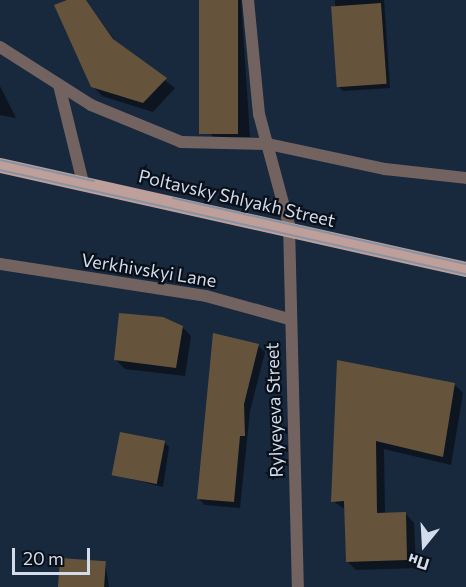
<!DOCTYPE html>
<meta charset="utf-8">
<style>
body{margin:0}
#map{position:relative;width:466px;height:587px;overflow:hidden;background:#18283d;font-family:Commissioner,sans-serif}
div>[style]{position:absolute}
.shadow>*{inset:0;background:#0007}
.building>*{inset:0;background:#65543b;transform-origin:0 0}
.lane>*{height:12px;margin:-6px;padding:0 6px;transform-origin:6px;border-radius:6px;background:#726361}
.street>*{height:12px;margin:-6px;padding:0 6px;transform-origin:6px;border-radius:6px;background:#726361}
.primary>*{height:15px;margin:-7.5px;padding:0 7.5px;transform-origin:7.5px;border-radius:7.5px;background:#be9f9a}
.tram>*{height:1.5px;margin:-0.75px;padding:0 0.75px;transform-origin:0.75px;border-radius:0.75px;background:#8793a4}
span{translate:-50% -50%;white-space:nowrap;text-align:center;line-height:1.15;-webkit-text-stroke:4.5px #09101a;paint-order:stroke}
.street-label{font-size:18px;color:#d2dcea}
.north{position:absolute;left:394px;top:515px;width:60px;height:60px;-webkit-text-stroke:4px #09101a;paint-order:stroke;rotate:198deg;font-size:16px;font-weight:700;line-height:24px;text-align:center;color:#d2dcea}
.north::after{content:'';display:block;margin:auto;width:21px;height:27px;background:#d2dcea;clip-path:polygon(50% 0,100% 100%,50% 72%,0 100%)}
.scale{position:absolute;left:12px;top:548px;width:78px;height:27px;box-sizing:border-box;border:3px solid #d2dcea;border-top:0;padding-left:8px;font-size:18px;line-height:21px;white-space:nowrap;color:#d2dcea;-webkit-text-stroke:4px #09101a;paint-order:stroke}
</style>
<div id="map">
<div class="shadow">
<i style="clip-path:polygon(71px 0,86px 0,118px 45px,175px 88px,153px 112px,102px 96px,93px 86px)"></i>
<i style="clip-path:polygon(201px 0,241px 0,250px 137px,215px 139px,210px 133px)"></i>
<i style="clip-path:polygon(335px 0,384px 0,390px 88px,343px 91px,339px 87px)"></i>
<i style="clip-path:polygon(0 86px,16px 118px,0 115px)"></i>
<i style="clip-path:polygon(182px 327px,191px 336px,185px 376px,125px 369px,116px 360px)"></i>
<i style="clip-path:polygon(258px 346px,265px 352px,250px 411px,240px 508px,205px 505px,199px 499px)"></i>
<i style="clip-path:polygon(338px 361px,454px 384px,463px 393px,451px 465px,384px 449px,385px 514px,406px 514px,414px 523px,416px 568px,356px 570px,347px 561px,346px 510px,333px 501px)"></i>
<i style="clip-path:polygon(164px 442px,169px 447px,163px 487px,115px 475px)"></i>
<i style="clip-path:polygon(105px 562px,109px 587px,61px 587px)"></i>
</div>
<div class="building">
<i style="clip-path:polygon(67px 0,86px 0,113px 39px,167px 78px,143px 103px,91px 87px,54px 5px)"></i>
<i style="left:199px;top:0;width:39px;height:134px"></i>
<i style="left:381px;top:3px;width:81px;height:50px;rotate:86deg"></i>
<i style="clip-path:polygon(119px 313px,163px 317px,183px 326px,176px 368px,114px 360px)"></i>
<i style="clip-path:polygon(213px 333px,259px 344px,244px 404px,245px 436px,240px 436px,234px 502px,197px 499px)"></i>
<i style="clip-path:polygon(337px 360px,455px 383px,443px 457px,376px 441px,377px 513px,406px 512px,407px 560px,346px 562px,344px 501px,331px 502px)"></i>
<i style="left:120px;top:432px;width:46px;height:44px;rotate:11deg"></i>
<i style="left:60px;top:558px;width:46px;height:29px;rotate:4deg"></i>
</div>
<div class="lane">
<i style="left:59px;top:85px;width:101px;rotate:76.2deg"></i>
</div>
<div class="street">
<i style="left:248px;top:0;width:115px;rotate:84.5deg"></i>
<i style="left:259px;top:114px;width:115px;rotate:74.9deg"></i>
<i style="left:289px;top:225px;width:362px;rotate:88.6deg"></i>
<i style="left:0;top:47px;width:108px;rotate:32.5deg"></i>
<i style="left:91px;top:105px;width:97px;rotate:22.3deg"></i>
<i style="left:181px;top:142px;width:87px;rotate:1.3deg"></i>
<i style="left:268px;top:144px;width:120px;rotate:12.1deg"></i>
<i style="left:385px;top:169px;width:81px;rotate:6.3deg"></i>
<i style="left:0;top:264px;width:208px;rotate:8.8deg"></i>
<i style="left:206px;top:296px;width:86px;rotate:15.5deg"></i>
</div>
<div class="primary">
<i style="left:0;top:165px;width:477px;rotate:12.6deg"></i>
</div>
<div class="tram">
<i style="left:0;top:160px;width:96px;rotate:12.6deg"></i>
<i style="left:0;top:170px;width:477px;rotate:12.6deg"></i>
<i style="left:173px;top:198px;width:300px;rotate:12.7deg"></i>
</div>
<div class="street-label">
<span style="left:237px;top:198px;rotate:13deg">Poltavsky Shlyakh Street</span>
<span style="left:149px;top:270px;rotate:9deg">Verkhivskyi Lane</span>
<span style="left:274px;top:410px;rotate:-92deg">Rylyeyeva Street</span>
</div>
<div class="north">Пн</div>
<div class="scale">20 m</div>
</div>
